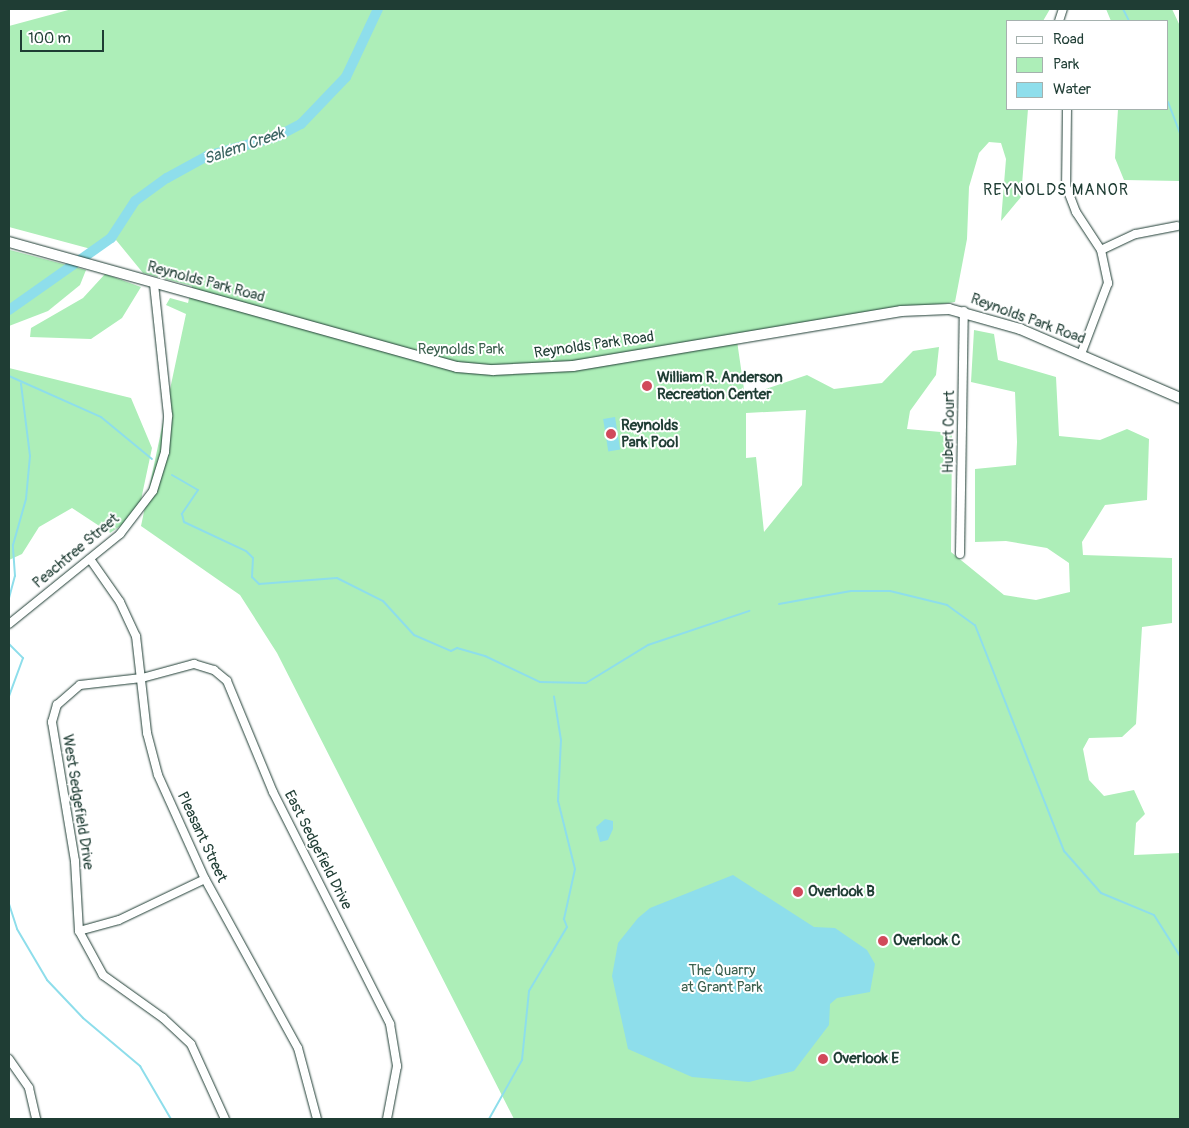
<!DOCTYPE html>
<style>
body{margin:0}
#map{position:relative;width:1189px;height:1128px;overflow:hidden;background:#fff;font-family:Pangolin,sans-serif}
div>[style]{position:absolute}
.green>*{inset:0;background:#adeeb8}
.water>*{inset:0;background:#8edeeb;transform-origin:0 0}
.stream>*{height:2px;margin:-1px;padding:0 1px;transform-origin:1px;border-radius:1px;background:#8edeeb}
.river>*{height:10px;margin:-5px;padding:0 5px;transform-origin:5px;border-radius:5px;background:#8edeeb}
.roads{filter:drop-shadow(0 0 1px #1f3d34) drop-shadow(0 0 1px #1f3d34)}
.minor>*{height:8px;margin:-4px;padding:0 4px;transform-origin:4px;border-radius:4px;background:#fff}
.major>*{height:10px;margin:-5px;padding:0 5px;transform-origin:5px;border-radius:5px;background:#fff}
.dots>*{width:14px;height:14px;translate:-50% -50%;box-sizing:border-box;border:2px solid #fff;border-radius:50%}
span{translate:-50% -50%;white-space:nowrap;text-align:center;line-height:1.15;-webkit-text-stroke:4px #fff;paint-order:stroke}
.street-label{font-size:15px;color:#1f3d34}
.park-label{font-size:15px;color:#3b604e}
.poi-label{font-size:15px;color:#1f3d34;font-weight:700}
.left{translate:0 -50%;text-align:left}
.water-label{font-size:16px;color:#3b6562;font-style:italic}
.neighbourhood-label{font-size:16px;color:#1f3d34;letter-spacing:1px}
.frame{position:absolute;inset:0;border:10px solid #1f3d34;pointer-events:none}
.legend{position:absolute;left:1006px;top:20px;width:162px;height:90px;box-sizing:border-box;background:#fff;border:1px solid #a5b1ae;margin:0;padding:6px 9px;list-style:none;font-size:15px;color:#1f3d34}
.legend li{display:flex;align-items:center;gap:10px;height:25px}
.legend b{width:25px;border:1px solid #a5b1ae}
.scale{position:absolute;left:20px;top:30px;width:84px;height:22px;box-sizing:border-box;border:2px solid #1f3d34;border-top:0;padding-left:6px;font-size:15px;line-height:18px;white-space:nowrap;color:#1f3d34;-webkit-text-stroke:4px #fff;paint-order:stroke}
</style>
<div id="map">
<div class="green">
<i style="clip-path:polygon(evenodd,72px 9px,1050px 9px,1043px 21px,1008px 21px,1008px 109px,1028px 109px,1021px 197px,1001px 221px,1006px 159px,1001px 143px,989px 142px,979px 153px,969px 187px,967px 239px,955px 302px,736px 334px,745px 396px,807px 375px,834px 389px,882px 383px,913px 351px,939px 347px,936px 375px,910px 411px,907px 429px,952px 433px,951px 552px,1004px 595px,1036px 600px,1070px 592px,1069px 563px,1047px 548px,1006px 541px,975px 542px,975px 469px,1016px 465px,1017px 442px,1015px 392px,971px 382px,974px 330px,994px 334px,998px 360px,1056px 377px,1059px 436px,1100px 440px,1127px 429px,1149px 439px,1147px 500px,1105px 505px,1082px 542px,1083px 555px,1172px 558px,1172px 623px,1142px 627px,1136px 724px,1122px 737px,1089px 738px,1083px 749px,1089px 780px,1104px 796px,1134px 790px,1145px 814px,1136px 823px,1134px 855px,1180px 853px,1180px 1119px,514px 1119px,277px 653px,240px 595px,141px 526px,186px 314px,166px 305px,170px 298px,188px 303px,192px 286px,143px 273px,116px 240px,91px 249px,9px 227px,9px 26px,72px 9px,806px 410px,802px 485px,764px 532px,756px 457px,746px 458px,746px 413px,806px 410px)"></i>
<i style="clip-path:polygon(1106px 9px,1172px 9px,1180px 26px,1180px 181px,1124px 180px,1115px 158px,1118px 109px,1168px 109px,1168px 21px,1111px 21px)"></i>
<i style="clip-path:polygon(10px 250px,86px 270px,80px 285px,48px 311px,9px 326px)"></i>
<i style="clip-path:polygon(105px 274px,141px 287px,122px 318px,91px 339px,30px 337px,31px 328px,83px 298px)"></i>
<i style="clip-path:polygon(9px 368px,131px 398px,152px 448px,138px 514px,110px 533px,72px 508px,39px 527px,22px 554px,9px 560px)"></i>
</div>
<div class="water">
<i style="left:615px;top:417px;width:33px;height:12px;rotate:81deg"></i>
<i style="clip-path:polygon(605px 819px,613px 821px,613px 829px,608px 840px,600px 842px,596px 827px)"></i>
<i style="clip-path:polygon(733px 875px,814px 927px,835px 928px,867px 950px,875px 964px,870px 992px,837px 998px,830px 1004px,829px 1025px,794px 1071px,749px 1082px,692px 1077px,628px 1049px,612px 976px,618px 943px,638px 918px,650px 908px)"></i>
</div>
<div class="stream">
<i style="left:1123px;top:9px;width:13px;rotate:63deg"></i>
<i style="left:1168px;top:102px;width:34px;rotate:69deg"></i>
<i style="left:9px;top:376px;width:101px;rotate:24deg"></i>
<i style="left:101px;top:417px;width:66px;rotate:39.5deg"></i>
<i style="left:172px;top:475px;width:30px;rotate:30deg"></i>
<i style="left:198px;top:490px;width:29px;rotate:124deg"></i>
<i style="left:182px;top:514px;width:8px;rotate:76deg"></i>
<i style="left:184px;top:522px;width:68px;rotate:25.1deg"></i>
<i style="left:246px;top:551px;width:10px;rotate:45deg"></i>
<i style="left:253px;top:558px;width:19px;rotate:93deg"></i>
<i style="left:252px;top:577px;width:10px;rotate:45deg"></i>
<i style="left:259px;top:584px;width:78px;rotate:-4.4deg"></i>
<i style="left:337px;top:578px;width:51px;rotate:26.6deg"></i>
<i style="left:383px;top:601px;width:46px;rotate:47.6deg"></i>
<i style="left:414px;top:635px;width:40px;rotate:23.4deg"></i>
<i style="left:451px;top:651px;width:7px;rotate:-27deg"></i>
<i style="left:457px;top:648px;width:29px;rotate:16deg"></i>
<i style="left:485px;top:656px;width:61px;rotate:25.3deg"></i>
<i style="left:540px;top:682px;width:46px;rotate:1.2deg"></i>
<i style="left:586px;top:683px;width:73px;rotate:-31.5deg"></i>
<i style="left:648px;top:645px;width:107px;rotate:-18.6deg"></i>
<i style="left:9px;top:598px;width:23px;rotate:-75deg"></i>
<i style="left:15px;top:576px;width:31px;rotate:-94deg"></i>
<i style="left:13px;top:545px;width:48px;rotate:-74.2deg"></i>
<i style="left:26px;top:499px;width:43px;rotate:-84.7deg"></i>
<i style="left:30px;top:456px;width:73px;rotate:-97.1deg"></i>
<i style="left:779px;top:604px;width:73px;rotate:-10.2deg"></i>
<i style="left:851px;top:591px;width:39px"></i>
<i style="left:890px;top:591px;width:59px;rotate:13.8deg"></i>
<i style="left:947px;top:605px;width:34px;rotate:36deg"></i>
<i style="left:975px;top:625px;width:243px;rotate:68.5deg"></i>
<i style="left:1064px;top:851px;width:56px;rotate:48.6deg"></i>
<i style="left:1101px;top:893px;width:57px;rotate:22.5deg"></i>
<i style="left:1154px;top:915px;width:49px;rotate:57.6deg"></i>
<i style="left:9px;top:644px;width:20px;rotate:45deg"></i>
<i style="left:23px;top:658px;width:40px;rotate:110.2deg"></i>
<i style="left:9px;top:806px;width:31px;rotate:90deg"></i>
<i style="left:9px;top:904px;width:26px;rotate:72deg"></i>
<i style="left:17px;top:929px;width:59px;rotate:59.5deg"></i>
<i style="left:47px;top:980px;width:52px;rotate:46.5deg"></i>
<i style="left:83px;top:1018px;width:75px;rotate:40.1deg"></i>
<i style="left:140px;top:1066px;width:61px;rotate:59.7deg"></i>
<i style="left:489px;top:1119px;width:68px;rotate:-60.8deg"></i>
<i style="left:522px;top:1060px;width:69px;rotate:-84.2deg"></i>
<i style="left:529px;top:991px;width:74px;rotate:-59.3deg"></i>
<i style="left:567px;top:927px;width:9px;rotate:-111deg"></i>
<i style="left:564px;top:919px;width:51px;rotate:-77.6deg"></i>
<i style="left:575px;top:869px;width:70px;rotate:-104deg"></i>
<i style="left:558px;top:801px;width:61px;rotate:-87.2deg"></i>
<i style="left:561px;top:740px;width:44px;rotate:-99.2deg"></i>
</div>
<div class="river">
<i style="left:9px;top:310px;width:125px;rotate:-35.2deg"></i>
<i style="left:111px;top:238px;width:44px;rotate:-57deg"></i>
<i style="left:135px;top:201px;width:39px;rotate:-36deg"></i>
<i style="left:167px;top:178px;width:46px;rotate:-28.8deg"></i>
<i style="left:207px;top:156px;width:74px;rotate:-15.7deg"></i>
<i style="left:278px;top:136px;width:26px;rotate:-28deg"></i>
<i style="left:301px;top:124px;width:65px;rotate:-46.2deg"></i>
<i style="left:346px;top:77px;width:75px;rotate:-64.8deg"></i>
</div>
<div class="roads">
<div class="minor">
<i style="left:1059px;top:21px;width:13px;rotate:-72deg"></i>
<i style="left:1067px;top:109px;width:77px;rotate:90.7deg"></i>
<i style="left:1066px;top:186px;width:28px;rotate:69deg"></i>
<i style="left:1076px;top:212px;width:45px;rotate:56.7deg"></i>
<i style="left:1101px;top:250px;width:34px;rotate:78deg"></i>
<i style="left:1108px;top:283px;width:76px;rotate:110.8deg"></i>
<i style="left:1101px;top:250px;width:38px;rotate:-25deg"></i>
<i style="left:1136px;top:234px;width:42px;rotate:-11deg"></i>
<i style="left:960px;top:554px;width:243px;rotate:-89.1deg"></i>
<i style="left:90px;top:559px;width:52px;rotate:55.1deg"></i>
<i style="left:120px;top:602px;width:38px;rotate:65deg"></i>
<i style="left:136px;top:636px;width:98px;rotate:83.5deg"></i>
<i style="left:147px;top:733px;width:43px;rotate:75.3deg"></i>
<i style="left:158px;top:775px;width:114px;rotate:65.7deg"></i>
<i style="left:205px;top:879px;width:193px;rotate:61.2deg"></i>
<i style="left:298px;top:1048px;width:73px;rotate:75deg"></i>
<i style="left:9px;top:624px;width:143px;rotate:-39deg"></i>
<i style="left:120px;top:534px;width:54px;rotate:-52.5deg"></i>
<i style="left:153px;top:491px;width:41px;rotate:-72.9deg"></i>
<i style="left:165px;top:452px;width:37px;rotate:-85deg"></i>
<i style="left:168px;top:415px;width:132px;rotate:-96.1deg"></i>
<i style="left:79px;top:931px;width:41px;rotate:-15.4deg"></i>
<i style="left:119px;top:920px;width:95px;rotate:-25.5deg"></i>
<i style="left:9px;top:1059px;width:35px;rotate:55deg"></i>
<i style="left:29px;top:1088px;width:32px;rotate:77deg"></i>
<i style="left:225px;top:1119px;width:82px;rotate:-114.4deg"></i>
<i style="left:191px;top:1044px;width:38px;rotate:-137deg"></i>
<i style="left:163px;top:1018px;width:74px;rotate:-144.4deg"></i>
<i style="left:103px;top:975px;width:50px;rotate:-118.6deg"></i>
<i style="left:79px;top:931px;width:70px;rotate:-93.3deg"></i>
<i style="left:75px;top:861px;width:141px;rotate:-99.4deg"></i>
<i style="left:52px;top:722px;width:18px;rotate:-74deg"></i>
<i style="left:57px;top:705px;width:30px;rotate:-41deg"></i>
<i style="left:80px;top:685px;width:62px;rotate:-6.4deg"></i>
<i style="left:142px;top:678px;width:54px;rotate:-15.1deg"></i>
<i style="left:194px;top:664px;width:21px;rotate:17deg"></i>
<i style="left:214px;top:670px;width:17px;rotate:40deg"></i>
<i style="left:227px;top:681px;width:120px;rotate:67.5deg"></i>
<i style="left:273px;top:792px;width:260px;rotate:63.2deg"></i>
<i style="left:390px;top:1024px;width:43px;rotate:80.5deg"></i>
<i style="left:397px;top:1066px;width:54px;rotate:100.7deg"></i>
</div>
<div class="major">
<i style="left:9px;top:242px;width:465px;rotate:15.6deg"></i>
<i style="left:457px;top:367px;width:36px;rotate:5deg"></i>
<i style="left:493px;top:370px;width:80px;rotate:-2.9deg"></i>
<i style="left:573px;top:366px;width:333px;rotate:-9.5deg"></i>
<i style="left:901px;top:311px;width:48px;rotate:-2.4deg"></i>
<i style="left:949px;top:309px;width:74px;rotate:15.7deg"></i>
<i style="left:1020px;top:329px;width:174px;rotate:23.3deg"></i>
</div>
</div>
<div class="dots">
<i style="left:647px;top:386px;background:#d1495b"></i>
<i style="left:611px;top:434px;background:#d1495b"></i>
<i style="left:798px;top:892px;background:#d1495b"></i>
<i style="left:883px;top:941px;background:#d1495b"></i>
<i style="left:823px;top:1059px;background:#d1495b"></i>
</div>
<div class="street-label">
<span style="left:206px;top:282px;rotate:15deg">Reynolds Park Road</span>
<span style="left:1028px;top:319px;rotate:20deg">Reynolds Park Road</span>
<span style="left:594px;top:345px;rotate:-8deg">Reynolds Park Road</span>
<span style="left:949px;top:432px;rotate:-89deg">Hubert Court</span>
<span style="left:76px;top:551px;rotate:-40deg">Peachtree Street</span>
<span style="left:78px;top:802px;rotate:81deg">West Sedgefield Drive</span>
<span style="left:202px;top:837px;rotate:65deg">Pleasant Street</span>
<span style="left:318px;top:850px;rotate:63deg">East Sedgefield Drive</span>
</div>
<div class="park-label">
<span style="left:461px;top:350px">Reynolds Park</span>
<span style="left:722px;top:979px">The Quarry<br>at Grant Park</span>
</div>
<div class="poi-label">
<span class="left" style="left:657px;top:386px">William R. Anderson<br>Recreation Center</span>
<span class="left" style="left:621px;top:434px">Reynolds<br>Park Pool</span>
<span class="left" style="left:808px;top:892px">Overlook B</span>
<span class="left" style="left:893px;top:941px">Overlook C</span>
<span class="left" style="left:833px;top:1059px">Overlook E</span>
</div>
<div class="water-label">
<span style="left:244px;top:146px;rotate:-19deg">Salem Creek</span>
</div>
<div class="neighbourhood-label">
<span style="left:1056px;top:190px">REYNOLDS MANOR</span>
</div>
<div class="frame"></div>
<ul class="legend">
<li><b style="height:6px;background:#fff"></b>Road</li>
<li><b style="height:14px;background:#adeeb8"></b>Park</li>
<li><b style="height:14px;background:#8edeeb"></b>Water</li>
</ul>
<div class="scale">100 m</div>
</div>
